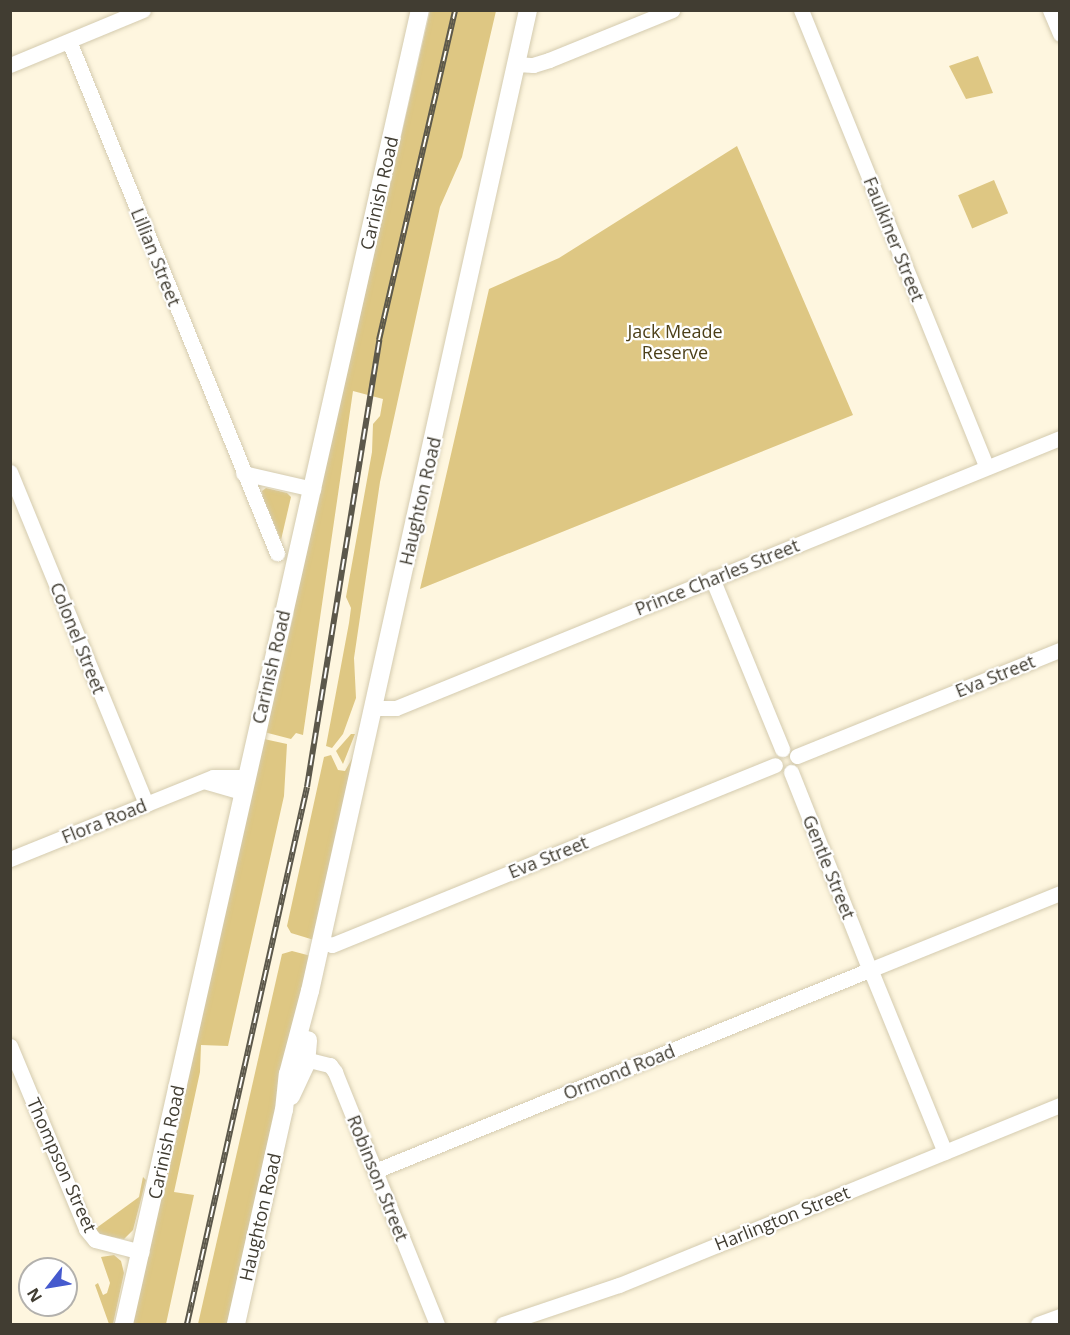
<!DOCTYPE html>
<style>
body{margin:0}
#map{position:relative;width:1070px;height:1335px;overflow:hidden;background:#fef6df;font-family:"Open Sans",sans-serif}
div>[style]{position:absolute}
.green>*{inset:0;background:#dec783;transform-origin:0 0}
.roads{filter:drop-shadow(0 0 2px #d4cbaf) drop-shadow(0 0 2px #d4cbaf)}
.minor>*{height:15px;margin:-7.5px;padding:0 7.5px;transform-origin:7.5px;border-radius:7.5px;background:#fff}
.tertiary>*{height:18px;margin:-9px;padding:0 9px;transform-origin:9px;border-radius:9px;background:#fff}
.rail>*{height:6px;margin-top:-3px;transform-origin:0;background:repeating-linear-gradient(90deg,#fff 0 11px,#5c584b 0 22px);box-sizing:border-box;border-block:2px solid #5c584b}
span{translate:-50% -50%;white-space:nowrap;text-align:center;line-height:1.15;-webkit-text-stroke:4.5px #fff;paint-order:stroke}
.street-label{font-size:18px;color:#413d32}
.park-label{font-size:18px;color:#4c3f18}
.frame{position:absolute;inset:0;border:12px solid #413d32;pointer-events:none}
.north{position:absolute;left:18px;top:1257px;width:60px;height:60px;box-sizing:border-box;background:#fff;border:2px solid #b3b1ad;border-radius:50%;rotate:239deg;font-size:16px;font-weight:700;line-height:24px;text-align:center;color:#413d32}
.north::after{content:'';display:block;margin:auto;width:21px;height:27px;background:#455ace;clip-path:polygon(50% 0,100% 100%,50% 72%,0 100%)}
</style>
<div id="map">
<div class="green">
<i style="clip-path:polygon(430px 11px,496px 11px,462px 157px,440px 207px,380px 482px,354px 658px,356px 698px,343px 734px,332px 748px,326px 746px,349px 623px,351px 608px,346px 597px,372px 452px,373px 424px,380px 416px,383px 399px,353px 391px,303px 735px,296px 733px,291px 739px,264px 732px,294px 614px,292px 612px)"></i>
<i style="clip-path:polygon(978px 56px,993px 93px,966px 99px,949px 66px)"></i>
<i style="clip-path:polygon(737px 146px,853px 415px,420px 589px,489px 289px,559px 258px)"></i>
<i style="left:994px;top:180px;width:36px;height:39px;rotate:67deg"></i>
<i style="clip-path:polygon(266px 488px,287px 493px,291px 497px,281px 540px,263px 498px,262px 491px)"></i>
<i style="clip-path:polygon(351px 734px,355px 734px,343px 764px,336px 751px)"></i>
<i style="clip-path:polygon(264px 739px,287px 744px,284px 796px,228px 1046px,201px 1045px,200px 1072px,174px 1192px,194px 1195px,166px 1324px,132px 1324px)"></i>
<i style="clip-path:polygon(331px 755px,338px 770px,345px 771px,353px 757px,314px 940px,291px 933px,287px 926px,324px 757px)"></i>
<i style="clip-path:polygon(292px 951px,311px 956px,227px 1324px,198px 1324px,282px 954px)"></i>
<i style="clip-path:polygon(143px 1177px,146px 1180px,133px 1230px,124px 1239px,100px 1235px,95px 1229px,139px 1197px)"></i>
<i style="clip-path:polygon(114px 1255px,121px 1261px,124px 1273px,113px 1324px,109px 1324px,95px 1285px,98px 1283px,103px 1295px,107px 1293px,110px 1283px,101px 1257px)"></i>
</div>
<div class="roads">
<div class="minor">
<i style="left:801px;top:10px;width:493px;rotate:67.9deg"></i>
<i style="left:1050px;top:10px;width:26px;rotate:67deg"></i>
<i style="left:69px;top:41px;width:553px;rotate:67.89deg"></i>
<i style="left:517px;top:64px;width:16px;rotate:4deg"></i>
<i style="left:533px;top:65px;width:17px;rotate:-17deg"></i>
<i style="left:549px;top:60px;width:133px;rotate:-22.1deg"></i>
<i style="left:10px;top:65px;width:144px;rotate:-22.5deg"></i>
<i style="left:10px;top:472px;width:359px;rotate:67.7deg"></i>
<i style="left:243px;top:473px;width:72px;rotate:12.9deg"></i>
<i style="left:712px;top:578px;width:185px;rotate:67.7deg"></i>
<i style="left:374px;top:708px;width:22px"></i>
<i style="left:396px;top:708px;width:717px;rotate:-22.13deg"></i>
<i style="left:797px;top:756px;width:284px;rotate:-22deg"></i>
<i style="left:791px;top:772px;width:206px;rotate:68.3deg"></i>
<i style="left:207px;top:782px;width:37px;rotate:16deg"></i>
<i style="left:10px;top:859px;width:219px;rotate:-22deg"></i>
<i style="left:213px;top:777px;width:33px"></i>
<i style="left:321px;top:942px;width:11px;rotate:15deg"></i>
<i style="left:332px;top:945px;width:478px;rotate:-22.1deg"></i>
<i style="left:877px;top:967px;width:197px;rotate:-22deg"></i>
<i style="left:873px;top:976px;width:190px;rotate:67.8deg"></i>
<i style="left:10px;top:1046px;width:198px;rotate:67.4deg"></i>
<i style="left:86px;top:1229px;width:14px;rotate:51deg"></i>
<i style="left:95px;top:1240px;width:48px;rotate:14.6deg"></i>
<i style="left:297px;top:1057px;width:34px;rotate:14deg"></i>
<i style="left:330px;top:1065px;width:9px;rotate:54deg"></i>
<i style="left:335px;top:1072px;width:272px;rotate:68deg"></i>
<i style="left:375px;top:1171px;width:528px;rotate:-22.14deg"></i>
<i style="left:503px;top:1324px;width:122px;rotate:-18.6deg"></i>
<i style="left:619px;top:1285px;width:476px;rotate:-22.2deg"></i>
<i style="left:1038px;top:1324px;width:23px;rotate:-20deg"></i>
</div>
<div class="tertiary">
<i style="left:291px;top:1096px;width:35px;rotate:-65deg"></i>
<i style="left:306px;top:1064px;width:24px;rotate:-85deg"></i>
<i style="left:124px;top:1324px;width:1347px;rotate:-77.31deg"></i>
<i style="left:236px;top:1324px;width:219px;rotate:-77.4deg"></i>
<i style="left:284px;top:1110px;width:36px;rotate:-84deg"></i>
<i style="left:288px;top:1074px;width:86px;rotate:-75.2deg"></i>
<i style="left:310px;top:991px;width:1005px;rotate:-77.47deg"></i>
</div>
</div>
<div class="rail">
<i style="left:187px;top:1324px;width:550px;rotate:-77.4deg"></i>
<i style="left:307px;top:787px;width:453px;rotate:-80.8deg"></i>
<i style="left:379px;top:340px;width:339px;rotate:-77deg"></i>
</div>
<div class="street-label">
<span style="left:379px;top:193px;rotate:-77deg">Carinish Road</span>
<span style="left:894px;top:239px;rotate:68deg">Faulkiner Street</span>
<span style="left:156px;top:257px;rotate:68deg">Lillian Street</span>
<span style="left:420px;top:501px;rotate:-77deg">Haughton Road</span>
<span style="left:717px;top:577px;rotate:-22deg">Prince Charles Street</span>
<span style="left:78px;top:638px;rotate:68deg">Colonel Street</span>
<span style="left:271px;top:667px;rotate:-77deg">Carinish Road</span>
<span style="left:995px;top:676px;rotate:-22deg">Eva Street</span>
<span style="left:104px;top:821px;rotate:-22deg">Flora Road</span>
<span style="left:548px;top:857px;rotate:-22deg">Eva Street</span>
<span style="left:829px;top:867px;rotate:68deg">Gentle Street</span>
<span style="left:619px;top:1072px;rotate:-22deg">Ormond Road</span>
<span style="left:166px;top:1142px;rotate:-78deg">Carinish Road</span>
<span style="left:62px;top:1165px;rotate:66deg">Thompson Street</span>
<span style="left:378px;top:1178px;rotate:68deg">Robinson Street</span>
<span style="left:260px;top:1217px;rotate:-77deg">Haughton Road</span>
<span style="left:782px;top:1218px;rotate:-22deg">Harlington Street</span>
</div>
<div class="park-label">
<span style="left:675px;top:342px">Jack Meade<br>Reserve</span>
</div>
<div class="frame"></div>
<div class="north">N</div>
</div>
